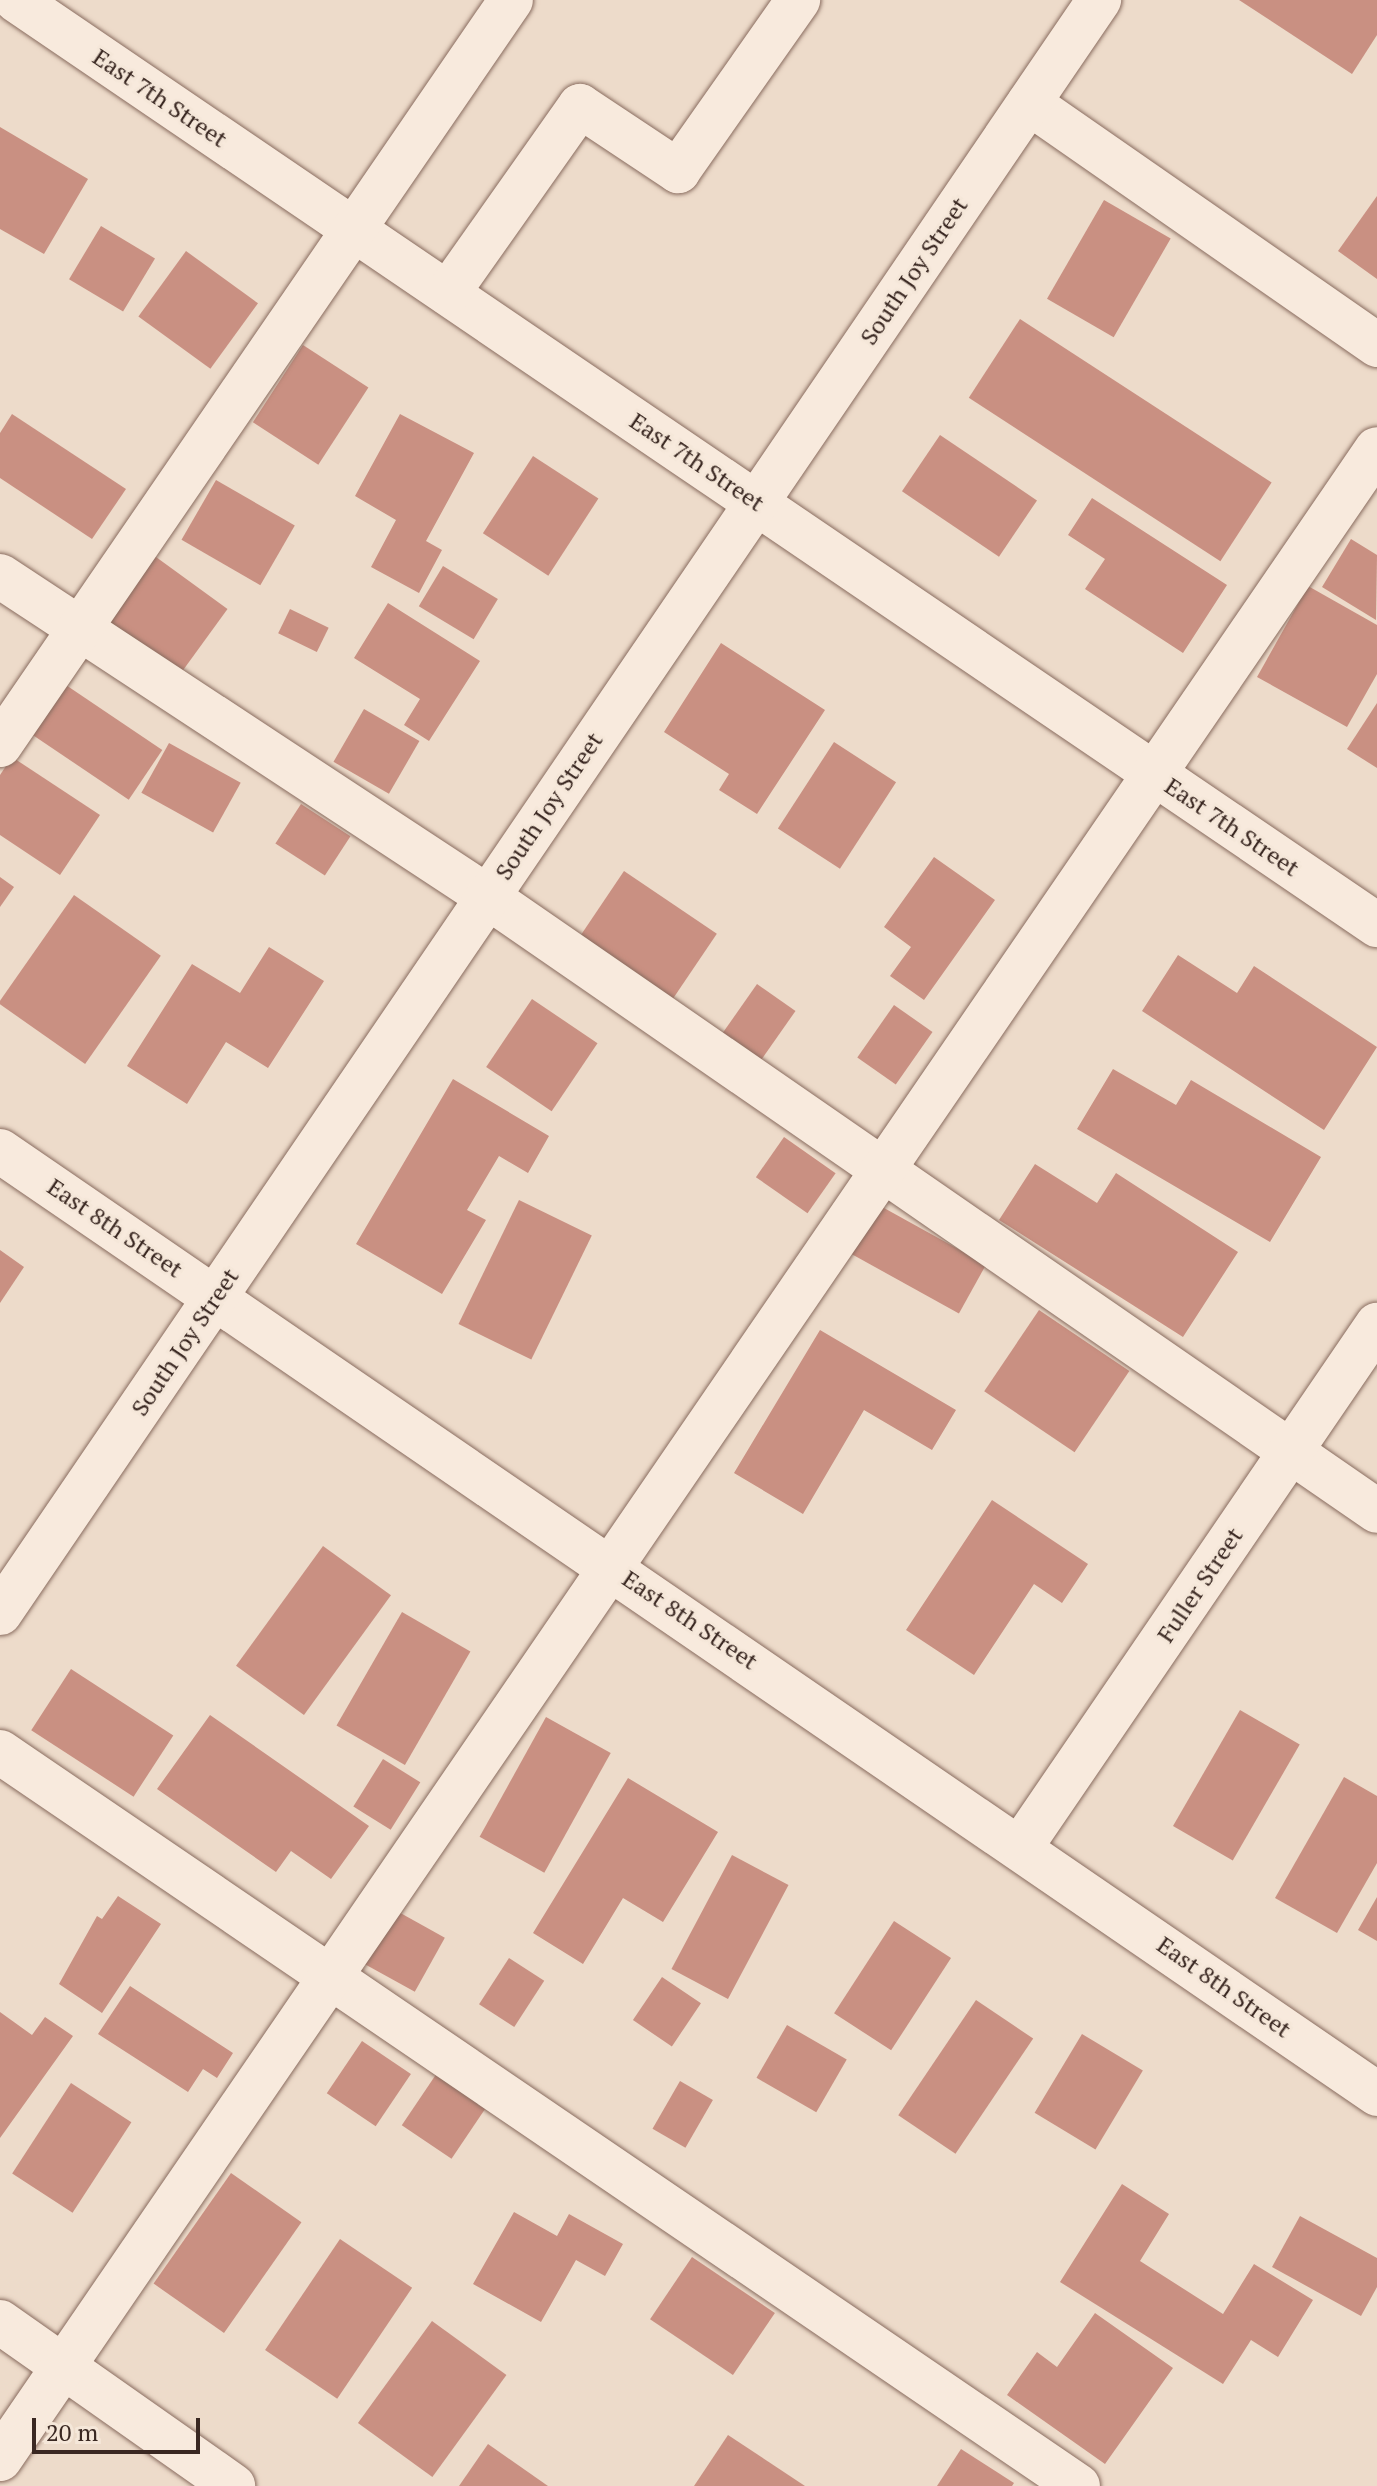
<!DOCTYPE html>
<style>
body{margin:0}
#map{position:relative;width:1377px;height:2486px;overflow:hidden;background:#eddbca;font-family:"PT Serif",serif}
div>[style]{position:absolute}
.building>*{inset:0;background:#c99082;transform-origin:0 0}
.roads{filter:drop-shadow(0 0 2px #896c5f) drop-shadow(0 0 2px #896c5f)}
.minor>*{height:44px;margin:-22px;padding:0 22px;transform-origin:22px;border-radius:22px;background:#f8eadd}
span{translate:-50% -50%;white-space:nowrap;text-align:center;line-height:1.15;-webkit-text-stroke:6px #f5e7d9;paint-order:stroke}
.street-label{font-size:24px;color:#3a2822}
.scale{position:absolute;left:32px;top:2418px;width:168px;height:36px;box-sizing:border-box;border:4px solid #3a2822;border-top:0;padding-left:10px;font-size:24px;line-height:28px;white-space:nowrap;color:#3a2822;-webkit-text-stroke:6px #f5e7d9;paint-order:stroke}
</style>
<div id="map">
<div class="building">
<i style="clip-path:polygon(1239px 0,1377px 0,1377px 35px,1352px 74px)"></i>
<i style="clip-path:polygon(0 127px,88px 179px,44px 254px,0 229px)"></i>
<i style="clip-path:polygon(1377px 196px,1377px 279px,1338px 251px)"></i>
<i style="left:1104px;top:200px;width:77px;height:114px;rotate:30deg"></i>
<i style="left:101px;top:226px;width:63px;height:62px;rotate:31deg"></i>
<i style="left:186px;top:251px;width:89px;height:81px;rotate:36deg"></i>
<i style="left:1020px;top:319px;width:300px;height:94px;rotate:33deg"></i>
<i style="left:303px;top:345px;width:78px;height:92px;rotate:33deg"></i>
<i style="clip-path:polygon(12px 414px,126px 489px,92px 539px,0 478px,0 433px)"></i>
<i style="clip-path:polygon(400px 414px,474px 453px,426px 541px,442px 550px,419px 593px,371px 567px,396px 520px,355px 496px)"></i>
<i style="left:940px;top:435px;width:117px;height:68px;rotate:34deg"></i>
<i style="left:533px;top:456px;width:78px;height:92px;rotate:33deg"></i>
<i style="left:216px;top:480px;width:91px;height:69px;rotate:30deg"></i>
<i style="clip-path:polygon(1092px 498px,1227px 585px,1183px 653px,1085px 589px,1105px 559px,1068px 535px)"></i>
<i style="clip-path:polygon(1351px 539px,1377px 555px,1376px 620px,1322px 587px)"></i>
<i style="left:145px;top:549px;width:102px;height:81px;rotate:36deg"></i>
<i style="left:443px;top:566px;width:64px;height:47px;rotate:31deg"></i>
<i style="clip-path:polygon(1308px 586px,1377px 625px,1377px 674px,1347px 727px,1257px 677px)"></i>
<i style="clip-path:polygon(388px 603px,480px 661px,429px 741px,404px 725px,420px 699px,354px 658px)"></i>
<i style="left:290px;top:609px;width:43px;height:27px;rotate:26deg"></i>
<i style="clip-path:polygon(721px 643px,825px 710px,757px 814px,719px 790px,729px 774px,664px 732px)"></i>
<i style="left:57px;top:679px;width:127px;height:60px;rotate:34deg"></i>
<i style="clip-path:polygon(1377px 703px,1377px 768px,1347px 749px)"></i>
<i style="left:364px;top:709px;width:64px;height:61px;rotate:30deg"></i>
<i style="left:834px;top:742px;width:74px;height:103px;rotate:33deg"></i>
<i style="left:169px;top:743px;width:82px;height:57px;rotate:29deg"></i>
<i style="clip-path:polygon(12px 757px,100px 815px,60px 875px,0 835px,0 775px)"></i>
<i style="left:301px;top:804px;width:59px;height:47px;rotate:33deg"></i>
<i style="clip-path:polygon(934px 857px,995px 900px,924px 1000px,890px 976px,911px 947px,884px 927px)"></i>
<i style="left:624px;top:871px;width:112px;height:81px;rotate:34deg"></i>
<i style="clip-path:polygon(0 877px,14px 887px,0 907px)"></i>
<i style="left:74px;top:895px;width:106px;height:132px;rotate:35deg"></i>
<i style="clip-path:polygon(269px 947px,324px 981px,268px 1068px,226px 1042px,187px 1104px,127px 1066px,192px 964px,240px 993px)"></i>
<i style="clip-path:polygon(1178px 955px,1237px 993px,1254px 966px,1377px 1047px,1324px 1130px,1142px 1011px)"></i>
<i style="left:757px;top:984px;width:47px;height:63px;rotate:35deg"></i>
<i style="left:532px;top:999px;width:79px;height:82px;rotate:34deg"></i>
<i style="left:894px;top:1005px;width:47px;height:64px;rotate:35deg"></i>
<i style="clip-path:polygon(1113px 1069px,1176px 1105px,1191px 1080px,1321px 1157px,1270px 1242px,1077px 1129px)"></i>
<i style="clip-path:polygon(453px 1079px,549px 1136px,528px 1173px,499px 1156px,467px 1210px,486px 1220px,442px 1294px,356px 1244px)"></i>
<i style="left:784px;top:1137px;width:63px;height:49px;rotate:35deg"></i>
<i style="clip-path:polygon(1035px 1164px,1097px 1203px,1116px 1173px,1238px 1252px,1183px 1337px,999px 1220px)"></i>
<i style="left:519px;top:1200px;width:81px;height:138px;rotate:26deg"></i>
<i style="left:875px;top:1203px;width:127px;height:56px;rotate:29deg"></i>
<i style="clip-path:polygon(0 1250px,24px 1267px,0 1303px)"></i>
<i style="left:1039px;top:1310px;width:109px;height:98px;rotate:34deg"></i>
<i style="clip-path:polygon(820px 1330px,956px 1410px,932px 1450px,864px 1410px,803px 1514px,734px 1473px)"></i>
<i style="clip-path:polygon(992px 1500px,1088px 1564px,1062px 1603px,1034px 1584px,974px 1675px,906px 1630px)"></i>
<i style="left:323px;top:1546px;width:84px;height:148px;rotate:36deg"></i>
<i style="left:402px;top:1612px;width:79px;height:131px;rotate:30deg"></i>
<i style="left:71px;top:1669px;width:122px;height:73px;rotate:33deg"></i>
<i style="left:1240px;top:1710px;width:69px;height:134px;rotate:30deg"></i>
<i style="clip-path:polygon(210px 1715px,369px 1826px,331px 1879px,291px 1851px,276px 1872px,157px 1789px)"></i>
<i style="left:546px;top:1717px;width:74px;height:137px;rotate:29deg"></i>
<i style="left:383px;top:1759px;width:44px;height:56px;rotate:32deg"></i>
<i style="clip-path:polygon(1344px 1777px,1377px 1796px,1377px 1863px,1337px 1933px,1275px 1898px)"></i>
<i style="clip-path:polygon(628px 1778px,718px 1832px,663px 1922px,623px 1898px,583px 1964px,533px 1933px)"></i>
<i style="left:732px;top:1855px;width:64px;height:129px;rotate:28deg"></i>
<i style="clip-path:polygon(118px 1896px,161px 1924px,102px 2013px,59px 1984px,97px 1916px,102px 1919px)"></i>
<i style="clip-path:polygon(1377px 1897px,1377px 1941px,1358px 1930px)"></i>
<i style="left:395px;top:1910px;width:57px;height:62px;rotate:29deg"></i>
<i style="left:894px;top:1921px;width:68px;height:110px;rotate:33deg"></i>
<i style="left:509px;top:1958px;width:42px;height:55px;rotate:33deg"></i>
<i style="left:662px;top:1977px;width:47px;height:52px;rotate:34deg"></i>
<i style="clip-path:polygon(130px 1986px,233px 2053px,217px 2078px,203px 2069px,188px 2092px,98px 2034px)"></i>
<i style="left:976px;top:2000px;width:69px;height:139px;rotate:34deg"></i>
<i style="clip-path:polygon(0 2012px,32px 2035px,45px 2017px,73px 2036px,0 2138px)"></i>
<i style="left:787px;top:2025px;width:69px;height:61px;rotate:30deg"></i>
<i style="left:1082px;top:2034px;width:71px;height:92px;rotate:31deg"></i>
<i style="left:362px;top:2041px;width:59px;height:63px;rotate:34deg"></i>
<i style="left:437px;top:2073px;width:60px;height:63px;rotate:34deg"></i>
<i style="left:680px;top:2081px;width:38px;height:55px;rotate:30deg"></i>
<i style="left:71px;top:2083px;width:72px;height:108px;rotate:33deg"></i>
<i style="left:231px;top:2173px;width:86px;height:135px;rotate:35deg"></i>
<i style="clip-path:polygon(1122px 2184px,1169px 2214px,1140px 2261px,1223px 2314px,1254px 2264px,1313px 2300px,1278px 2357px,1251px 2340px,1223px 2384px,1060px 2282px)"></i>
<i style="clip-path:polygon(514px 2212px,557px 2236px,569px 2214px,623px 2244px,605px 2276px,576px 2260px,541px 2322px,473px 2284px)"></i>
<i style="clip-path:polygon(1300px 2216px,1377px 2258px,1377px 2287px,1361px 2316px,1272px 2267px)"></i>
<i style="left:340px;top:2239px;width:87px;height:134px;rotate:34deg"></i>
<i style="left:692px;top:2257px;width:100px;height:75px;rotate:34deg"></i>
<i style="clip-path:polygon(1095px 2313px,1173px 2368px,1105px 2464px,1007px 2395px,1037px 2352px,1057px 2367px)"></i>
<i style="left:432px;top:2321px;width:92px;height:126px;rotate:36deg"></i>
<i style="clip-path:polygon(728px 2435px,805px 2486px,694px 2486px)"></i>
<i style="clip-path:polygon(488px 2444px,548px 2486px,459px 2486px)"></i>
<i style="clip-path:polygon(961px 2449px,1014px 2483px,1012px 2486px,937px 2486px)"></i>
</div>
<div class="roads">
<div class="minor">
<i style="left:16px;top:0;width:1646px;rotate:34.2deg"></i>
<i style="left:1029px;top:103px;width:424px;rotate:34.8deg"></i>
<i style="left:448px;top:293px;width:229px;rotate:-54.8deg"></i>
<i style="left:580px;top:106px;width:118px;rotate:33.6deg"></i>
<i style="left:678px;top:171px;width:209px;rotate:-54.9deg"></i>
<i style="left:0;top:576px;width:584px;rotate:33.34deg"></i>
<i style="left:488px;top:897px;width:1080px;rotate:34.63deg"></i>
<i style="left:0;top:745px;width:903px;rotate:-55.55deg"></i>
<i style="left:0;top:1151px;width:1669px;rotate:34.4deg"></i>
<i style="left:0;top:1613px;width:1952px;rotate:-55.73deg"></i>
<i style="left:0;top:1752px;width:1304px;rotate:34.25deg"></i>
<i style="left:1022px;top:1845px;width:630px;rotate:-55.68deg"></i>
<i style="left:0;top:2322px;width:285px;rotate:35.1deg"></i>
<i style="left:0;top:2459px;width:2436px;rotate:-55.59deg"></i>
</div>
</div>
<div class="street-label">
<span style="left:160px;top:98px;rotate:34deg">East 7th Street</span>
<span style="left:914px;top:271px;rotate:-56deg">South Joy Street</span>
<span style="left:697px;top:462px;rotate:34deg">East 7th Street</span>
<span style="left:549px;top:806px;rotate:-56deg">South Joy Street</span>
<span style="left:1232px;top:827px;rotate:34deg">East 7th Street</span>
<span style="left:115px;top:1228px;rotate:34deg">East 8th Street</span>
<span style="left:185px;top:1342px;rotate:-56deg">South Joy Street</span>
<span style="left:1200px;top:1585px;rotate:-56deg">Fuller Street</span>
<span style="left:690px;top:1620px;rotate:34deg">East 8th Street</span>
<span style="left:1224px;top:1987px;rotate:35deg">East 8th Street</span>
</div>
<div class="scale">20 m</div>
</div>
